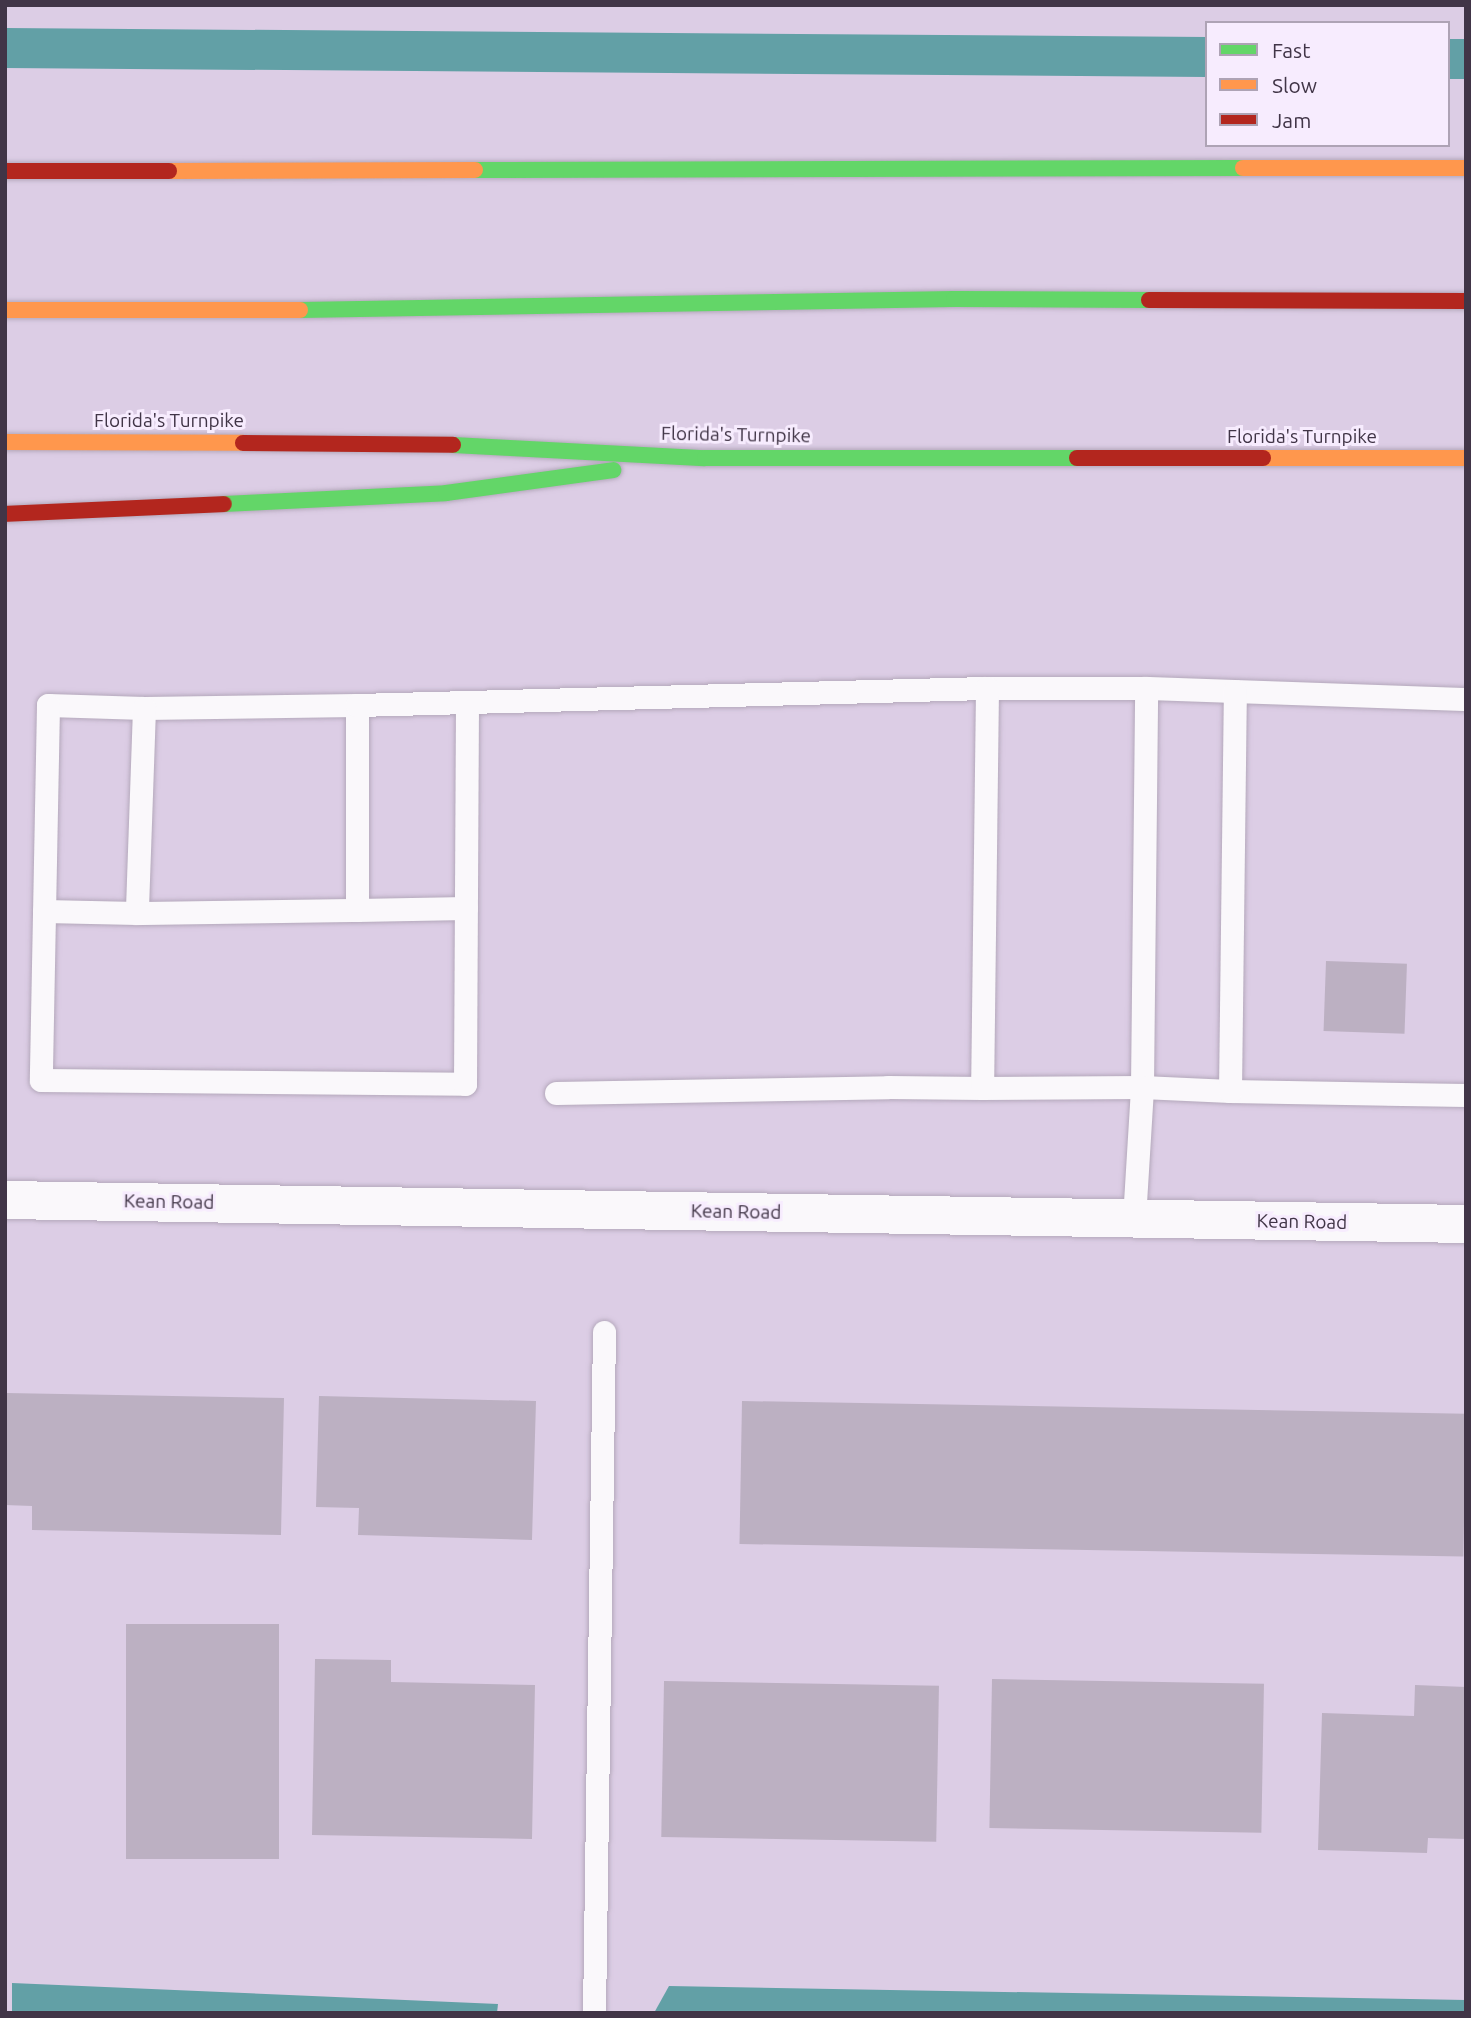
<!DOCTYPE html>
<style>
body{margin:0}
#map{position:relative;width:1471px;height:2018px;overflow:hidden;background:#dccde5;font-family:Ubuntu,sans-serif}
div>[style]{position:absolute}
.water>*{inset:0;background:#62a0a6}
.canal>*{height:40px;margin:-20px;padding:0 20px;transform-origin:20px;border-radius:20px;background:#62a0a6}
.building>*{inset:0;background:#bcb0c2;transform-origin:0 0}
.roads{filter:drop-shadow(0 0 2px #b4a8bb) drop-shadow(0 0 2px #b4a8bb)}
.lane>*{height:23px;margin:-11.5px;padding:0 11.5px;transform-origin:11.5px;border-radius:11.5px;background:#faf8fb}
.street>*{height:38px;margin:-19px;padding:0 19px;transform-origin:19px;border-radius:19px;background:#faf8fb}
.fast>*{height:16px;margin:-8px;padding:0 8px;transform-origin:8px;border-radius:8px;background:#63d668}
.slow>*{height:16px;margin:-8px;padding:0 8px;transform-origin:8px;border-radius:8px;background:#ff974d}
.jam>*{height:16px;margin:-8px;padding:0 8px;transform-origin:8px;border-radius:8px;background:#b3261e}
span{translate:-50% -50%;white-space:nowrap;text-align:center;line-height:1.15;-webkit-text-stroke:6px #f7ecfe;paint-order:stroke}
.street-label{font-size:19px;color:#413547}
.frame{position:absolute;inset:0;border:7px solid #413547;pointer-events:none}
.legend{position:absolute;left:1205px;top:21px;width:245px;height:126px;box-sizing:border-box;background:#f7ecfe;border:2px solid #aea3b5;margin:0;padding:9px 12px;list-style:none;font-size:21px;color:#413547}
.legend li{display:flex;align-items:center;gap:14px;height:35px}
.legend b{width:35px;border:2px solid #aea3b5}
</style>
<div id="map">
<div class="water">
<i style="clip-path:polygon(12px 1983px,498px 2004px,497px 2013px,12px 2013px)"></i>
<i style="clip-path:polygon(669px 1986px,1466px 2000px,1466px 2013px,654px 2013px)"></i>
</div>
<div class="canal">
<i style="left:5px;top:48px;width:1202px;rotate:0.43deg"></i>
<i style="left:1448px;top:59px;width:18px"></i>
</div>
<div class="building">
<i style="left:1326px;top:961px;width:81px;height:70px;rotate:2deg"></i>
<i style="clip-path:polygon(6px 1393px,284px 1398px,281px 1535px,32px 1530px,32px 1506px,5px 1505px)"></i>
<i style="clip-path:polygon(319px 1396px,536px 1401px,532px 1540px,358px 1535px,359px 1508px,316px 1507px)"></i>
<i style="left:742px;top:1401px;width:724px;height:143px;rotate:1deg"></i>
<i style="left:126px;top:1624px;width:153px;height:235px"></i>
<i style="clip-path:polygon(315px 1659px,391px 1660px,391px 1682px,535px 1685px,532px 1839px,312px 1835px)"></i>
<i style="left:992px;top:1679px;width:272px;height:149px;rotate:1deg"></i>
<i style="left:664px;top:1681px;width:275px;height:156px;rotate:1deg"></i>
<i style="clip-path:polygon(1415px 1685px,1466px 1687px,1466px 1839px,1428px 1838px,1427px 1853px,1318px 1850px,1322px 1713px,1414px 1716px)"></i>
</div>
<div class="roads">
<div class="lane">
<i style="left:1146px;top:688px;width:320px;rotate:2deg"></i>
<i style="left:357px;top:705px;width:213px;rotate:179.2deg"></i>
<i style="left:144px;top:708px;width:96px;rotate:-178.2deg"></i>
<i style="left:48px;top:705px;width:375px;rotate:91.1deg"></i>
<i style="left:41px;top:1080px;width:424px;rotate:0.5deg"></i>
<i style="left:465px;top:1084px;width:382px;rotate:-89.7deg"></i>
<i style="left:144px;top:708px;width:205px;rotate:92deg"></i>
<i style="left:137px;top:913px;width:220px;rotate:-0.8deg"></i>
<i style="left:357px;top:910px;width:205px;rotate:-90deg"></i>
<i style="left:357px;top:705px;width:630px;rotate:-1.55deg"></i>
<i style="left:357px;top:910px;width:109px;rotate:-1.1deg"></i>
<i style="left:44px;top:911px;width:93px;rotate:1.2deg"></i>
<i style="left:1230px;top:1091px;width:236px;rotate:1deg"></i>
<i style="left:556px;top:1093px;width:332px;rotate:-1deg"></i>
<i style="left:888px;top:1087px;width:94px;rotate:0.6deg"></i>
<i style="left:1134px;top:1219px;width:132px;rotate:-86.5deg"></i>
<i style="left:1142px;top:1087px;width:399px;rotate:-89.4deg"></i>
<i style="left:1146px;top:688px;width:159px;rotate:180deg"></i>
<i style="left:987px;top:688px;width:400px;rotate:90.7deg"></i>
<i style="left:982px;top:1088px;width:160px;rotate:-0.4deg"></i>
<i style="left:1142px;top:1087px;width:88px;rotate:2.6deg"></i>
<i style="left:1230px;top:1091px;width:400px;rotate:-89.3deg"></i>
<i style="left:594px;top:2013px;width:681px;rotate:-89.16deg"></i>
</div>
<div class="street">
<i style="left:5px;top:1200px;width:1461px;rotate:0.94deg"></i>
</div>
<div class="fast">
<i style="left:475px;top:170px;width:768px;rotate:-0.15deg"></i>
<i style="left:300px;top:310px;width:654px;rotate:-0.96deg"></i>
<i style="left:954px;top:299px;width:195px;rotate:0.3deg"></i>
<i style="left:453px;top:445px;width:252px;rotate:3deg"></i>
<i style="left:705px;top:458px;width:372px"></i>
<i style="left:224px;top:504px;width:222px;rotate:-2.8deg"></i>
<i style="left:446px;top:493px;width:169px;rotate:-7.8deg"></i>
</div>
<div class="slow">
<i style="left:1243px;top:168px;width:223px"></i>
<i style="left:169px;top:171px;width:306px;rotate:-0.2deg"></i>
<i style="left:5px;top:310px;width:295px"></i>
<i style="left:5px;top:442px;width:238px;rotate:0.2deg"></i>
<i style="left:1263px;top:458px;width:203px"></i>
</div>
<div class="jam">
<i style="left:5px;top:171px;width:164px"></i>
<i style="left:1149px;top:300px;width:317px;rotate:0.2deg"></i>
<i style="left:243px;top:443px;width:210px;rotate:0.5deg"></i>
<i style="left:1077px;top:458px;width:186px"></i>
<i style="left:5px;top:514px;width:219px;rotate:-2.6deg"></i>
</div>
</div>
<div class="street-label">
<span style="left:169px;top:421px">Florida's Turnpike</span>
<span style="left:736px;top:435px;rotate:1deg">Florida's Turnpike</span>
<span style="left:1302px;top:437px">Florida's Turnpike</span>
<span style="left:169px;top:1202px;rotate:1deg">Kean Road</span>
<span style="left:736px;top:1212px;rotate:1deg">Kean Road</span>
<span style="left:1302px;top:1222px;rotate:1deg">Kean Road</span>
</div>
<div class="frame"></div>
<ul class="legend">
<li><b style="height:9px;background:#63d668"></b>Fast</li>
<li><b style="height:9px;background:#ff974d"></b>Slow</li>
<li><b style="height:9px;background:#b3261e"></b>Jam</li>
</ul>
</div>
